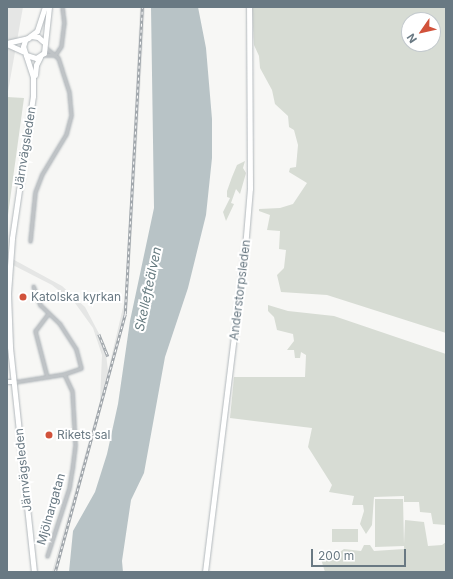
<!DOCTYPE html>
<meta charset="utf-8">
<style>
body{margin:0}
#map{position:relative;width:453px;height:579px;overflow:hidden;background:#f7f7f5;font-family:Inter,sans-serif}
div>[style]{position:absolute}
.built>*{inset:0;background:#e5e6e5}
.green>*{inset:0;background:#d7dcd4;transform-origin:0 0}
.water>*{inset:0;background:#b8c3c6}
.roads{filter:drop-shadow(0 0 1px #b1b7bb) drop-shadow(0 0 1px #b1b7bb)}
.street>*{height:3px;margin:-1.5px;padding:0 1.5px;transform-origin:1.5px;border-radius:1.5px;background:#bfc3c6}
.secondary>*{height:4.5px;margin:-2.25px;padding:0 2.25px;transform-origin:2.25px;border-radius:2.25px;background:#fff}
.primary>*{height:5px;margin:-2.5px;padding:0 2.5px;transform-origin:2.5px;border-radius:2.5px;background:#fff}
.rail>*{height:2.5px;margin-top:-1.25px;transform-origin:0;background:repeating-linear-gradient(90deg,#fff 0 3px,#a1a7ac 0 6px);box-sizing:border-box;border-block:1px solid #a1a7ac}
.dots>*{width:11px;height:11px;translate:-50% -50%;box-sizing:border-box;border:2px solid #fff;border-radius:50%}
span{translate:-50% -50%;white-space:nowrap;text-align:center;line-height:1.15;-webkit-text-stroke:4px #fff;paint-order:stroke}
.street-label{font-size:12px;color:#697983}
.poi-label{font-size:12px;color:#697983}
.left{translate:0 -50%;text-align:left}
.water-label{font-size:13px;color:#657a7f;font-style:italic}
.frame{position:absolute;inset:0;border:8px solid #697983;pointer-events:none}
.north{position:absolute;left:401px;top:12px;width:40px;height:40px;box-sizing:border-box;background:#fff;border:1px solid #c3c9cd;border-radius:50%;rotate:236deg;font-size:11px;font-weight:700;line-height:16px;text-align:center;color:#697983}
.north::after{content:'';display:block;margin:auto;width:14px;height:18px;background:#d1523b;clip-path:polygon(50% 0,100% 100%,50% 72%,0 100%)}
.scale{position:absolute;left:311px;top:549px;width:95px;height:18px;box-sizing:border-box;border:2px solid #697983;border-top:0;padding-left:5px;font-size:12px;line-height:14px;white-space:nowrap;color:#697983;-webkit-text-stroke:3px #fff;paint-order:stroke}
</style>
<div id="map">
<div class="built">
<i style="clip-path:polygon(7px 7px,23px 7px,7px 97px)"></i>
<i style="clip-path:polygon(140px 7px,145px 7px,127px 314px,57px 572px,52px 572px,100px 401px,102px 355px,93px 328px,75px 303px,52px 285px,7px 262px,7px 256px,62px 286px,85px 307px,105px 345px,108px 371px,125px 299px)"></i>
</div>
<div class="green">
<i style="clip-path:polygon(evenodd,252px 7px,446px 7px,446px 333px,327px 295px,281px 292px,277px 275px,284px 268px,286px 250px,279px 249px,280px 231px,267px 230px,270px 215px,259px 211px,259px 209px,280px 208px,293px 204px,307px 183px,289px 172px,290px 168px,296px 167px,298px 145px,294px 130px,289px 127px,288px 116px,275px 104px,272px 90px,260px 68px,259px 56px,254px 45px,252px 7px,409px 20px,433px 20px,433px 44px,409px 44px,409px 20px)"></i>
<i style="clip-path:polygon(7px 97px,24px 98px,7px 222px)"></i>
<i style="clip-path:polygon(245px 161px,243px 168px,246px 173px,240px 194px,236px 189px,231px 203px,234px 204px,226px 221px,223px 212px,230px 198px,227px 197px,227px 191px,232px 177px,237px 165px)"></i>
<i style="clip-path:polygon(268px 305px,288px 311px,334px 316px,446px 354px,446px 525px,433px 524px,431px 513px,420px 512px,419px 502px,404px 502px,404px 496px,374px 497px,372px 525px,366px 534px,360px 524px,364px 511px,363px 505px,352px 505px,354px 496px,329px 492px,332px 485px,308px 447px,312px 428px,230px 418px,234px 377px,305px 377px,306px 355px,301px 352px,300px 358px,295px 358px,294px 350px,287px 350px,294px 341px,293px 334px,277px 330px,274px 317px,268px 311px)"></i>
<i style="clip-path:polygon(375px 499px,403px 499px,404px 544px,405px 520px,424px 522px,428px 546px,442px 545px,446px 542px,446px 572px,325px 572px,320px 556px,323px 551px,337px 554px,344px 549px,361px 551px,364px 545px,370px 545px,374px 551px,404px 549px,404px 546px,375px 547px)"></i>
<i style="left:358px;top:529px;width:13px;height:26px;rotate:90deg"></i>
</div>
<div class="water">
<i style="clip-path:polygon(151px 7px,198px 7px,206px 48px,212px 119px,212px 158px,206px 215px,188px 288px,165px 357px,144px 473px,131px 500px,122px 561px,123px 572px,69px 572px,73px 531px,95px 492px,107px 454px,118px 404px,130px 321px,154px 208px)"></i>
</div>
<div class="roads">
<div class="street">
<i style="left:43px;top:55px;width:12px"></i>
<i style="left:55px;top:55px;width:11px;rotate:-56deg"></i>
<i style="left:61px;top:46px;width:23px;rotate:-83deg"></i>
<i style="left:64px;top:23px;width:16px;rotate:-97deg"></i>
<i style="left:30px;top:241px;width:49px;rotate:-84.2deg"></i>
<i style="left:35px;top:192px;width:19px;rotate:-69deg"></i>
<i style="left:42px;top:174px;width:47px;rotate:-59deg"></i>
<i style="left:66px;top:134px;width:20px;rotate:-75deg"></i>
<i style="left:71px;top:115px;width:23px;rotate:-95deg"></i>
<i style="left:69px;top:92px;width:23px;rotate:-108deg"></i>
<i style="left:62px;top:70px;width:13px;rotate:-108deg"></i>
<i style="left:58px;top:58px;width:17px;rotate:-140deg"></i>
<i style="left:47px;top:377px;width:48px;rotate:-104.6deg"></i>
<i style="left:35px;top:331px;width:21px;rotate:-53deg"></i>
<i style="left:14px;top:382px;width:51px;rotate:-9.1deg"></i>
<i style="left:64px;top:374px;width:18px;rotate:-19deg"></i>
<i style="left:81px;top:368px;width:20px;rotate:-105deg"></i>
<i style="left:76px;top:349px;width:30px;rotate:-123deg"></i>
<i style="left:60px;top:324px;width:28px;rotate:-136deg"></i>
<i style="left:40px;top:305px;width:20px;rotate:-110deg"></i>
<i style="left:47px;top:556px;width:71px;rotate:-72.1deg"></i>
<i style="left:69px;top:488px;width:18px;rotate:-81deg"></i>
<i style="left:72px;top:470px;width:26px;rotate:-83deg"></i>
<i style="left:75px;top:444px;width:53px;rotate:-93.2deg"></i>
<i style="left:72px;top:391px;width:19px;rotate:-115deg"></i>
</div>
<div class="secondary">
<i style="left:7px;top:43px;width:22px;rotate:-13deg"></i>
<i style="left:7px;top:44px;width:17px;rotate:24deg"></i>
<i style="left:7px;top:382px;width:7px"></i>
<i style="left:205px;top:572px;width:326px;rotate:-83deg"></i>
<i style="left:245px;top:248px;width:59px;rotate:-85.2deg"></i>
<i style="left:250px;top:189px;width:182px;rotate:-90.3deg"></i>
</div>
<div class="primary">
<i style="left:31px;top:36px;width:7px;rotate:8deg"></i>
<i style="left:38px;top:37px;width:9px;rotate:41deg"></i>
<i style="left:26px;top:55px;width:10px;rotate:17deg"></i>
<i style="left:36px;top:58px;width:9px;rotate:-32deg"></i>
<i style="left:44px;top:53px;width:46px;rotate:-83.8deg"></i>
<i style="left:35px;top:75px;width:10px;rotate:-84deg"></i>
<i style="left:36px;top:65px;width:9px;rotate:-63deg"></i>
<i style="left:34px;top:572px;width:227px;rotate:-96.1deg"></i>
<i style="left:10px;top:346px;width:53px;rotate:-92.2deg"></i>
<i style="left:8px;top:293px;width:55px;rotate:-85.8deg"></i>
<i style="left:12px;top:238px;width:144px;rotate:-81.6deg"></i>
<i style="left:33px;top:96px;width:19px;rotate:-90deg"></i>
<i style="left:33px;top:77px;width:32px;rotate:-108deg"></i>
<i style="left:23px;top:47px;width:7px;rotate:-74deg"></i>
<i style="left:25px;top:40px;width:15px;rotate:-37deg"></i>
<i style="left:37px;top:31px;width:25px;rotate:-72deg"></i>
</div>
</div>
<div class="rail">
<i style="left:99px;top:334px;width:24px;rotate:68deg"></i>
<i style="left:55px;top:572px;width:267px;rotate:-74.8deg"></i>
<i style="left:125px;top:314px;width:307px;rotate:-86.8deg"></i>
</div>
<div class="dots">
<i style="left:23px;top:297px;background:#d1523b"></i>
<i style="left:49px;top:435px;background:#d1523b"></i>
</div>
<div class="street-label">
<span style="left:25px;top:148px;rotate:-81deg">Järnvägsleden</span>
<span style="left:240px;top:290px;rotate:-83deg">Anderstorpsleden</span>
<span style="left:23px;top:470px;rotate:-96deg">Järnvägsleden</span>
<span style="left:51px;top:509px;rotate:-74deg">Mjölnargatan</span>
</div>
<div class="poi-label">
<span class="left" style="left:31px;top:297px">Katolska kyrkan</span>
<span class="left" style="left:57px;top:435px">Rikets sal</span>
</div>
<div class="water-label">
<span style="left:148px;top:289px;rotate:-78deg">Skellefteälven</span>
</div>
<div class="frame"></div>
<div class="north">N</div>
<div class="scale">200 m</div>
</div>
